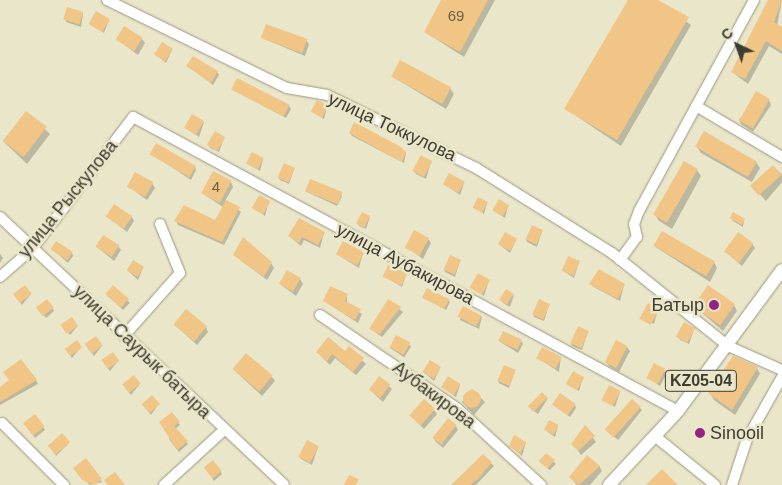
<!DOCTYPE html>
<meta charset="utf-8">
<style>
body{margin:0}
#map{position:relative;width:782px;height:485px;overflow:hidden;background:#eae6ca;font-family:Helvetica,sans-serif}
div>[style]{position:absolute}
.shadow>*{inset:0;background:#0003;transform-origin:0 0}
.building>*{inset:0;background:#f1c586;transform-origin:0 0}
.round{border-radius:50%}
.roads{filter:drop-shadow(0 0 1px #9b977e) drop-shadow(0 0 1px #9b977e)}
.minor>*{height:10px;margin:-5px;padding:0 5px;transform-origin:5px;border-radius:5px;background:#fff}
.major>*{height:12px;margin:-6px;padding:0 6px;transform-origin:6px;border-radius:6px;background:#fff}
.dots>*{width:14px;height:14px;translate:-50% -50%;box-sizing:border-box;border:2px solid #eae6ca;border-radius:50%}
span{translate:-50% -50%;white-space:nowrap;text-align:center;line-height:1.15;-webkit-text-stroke:5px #eae6ca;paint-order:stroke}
.number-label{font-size:15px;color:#6b5f47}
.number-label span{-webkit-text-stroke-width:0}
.shield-label span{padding:1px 4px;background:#eae6ca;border:1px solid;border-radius:4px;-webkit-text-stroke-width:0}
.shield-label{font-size:16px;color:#3e3d32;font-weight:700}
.street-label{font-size:18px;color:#3e3d32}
.poi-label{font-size:18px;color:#3e3d32}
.right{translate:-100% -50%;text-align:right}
.left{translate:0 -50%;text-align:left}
.north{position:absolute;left:712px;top:20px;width:50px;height:50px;-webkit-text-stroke:4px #eae6ca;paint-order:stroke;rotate:318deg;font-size:14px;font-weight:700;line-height:20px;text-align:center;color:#3e3d32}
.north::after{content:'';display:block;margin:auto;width:18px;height:22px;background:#3e3d32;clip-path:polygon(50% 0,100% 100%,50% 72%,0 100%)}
</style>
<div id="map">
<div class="shadow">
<i style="clip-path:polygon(442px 0,495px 0,464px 57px,425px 32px)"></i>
<i style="clip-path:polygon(629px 0,656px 0,691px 25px,621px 146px,566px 109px)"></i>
<i style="clip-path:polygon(770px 0,782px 0,777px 26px,782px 29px,782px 54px,769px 46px,748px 84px,732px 72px)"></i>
<i style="clip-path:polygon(68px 9px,83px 14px,81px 27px,66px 22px)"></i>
<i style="clip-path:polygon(109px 20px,104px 33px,90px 24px)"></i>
<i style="clip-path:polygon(262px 38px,306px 40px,309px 44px,305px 56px)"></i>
<i style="clip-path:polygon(142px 39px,145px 43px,138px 55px,118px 40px)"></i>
<i style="clip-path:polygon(172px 50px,166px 63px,155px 54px)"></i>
<i style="clip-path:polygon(188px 66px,217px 72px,219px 75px,213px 85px)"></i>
<i style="clip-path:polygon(393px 77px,450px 88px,454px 94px,446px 109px)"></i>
<i style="clip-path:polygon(233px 90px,289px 106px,291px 109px,286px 118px)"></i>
<i style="clip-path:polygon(769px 100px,771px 105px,753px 132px,741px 124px,739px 119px)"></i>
<i style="clip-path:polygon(327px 107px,324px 119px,313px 112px)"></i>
<i style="clip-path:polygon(26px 112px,50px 134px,27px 164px,3px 141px)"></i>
<i style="clip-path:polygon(204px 122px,199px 137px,186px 128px)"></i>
<i style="clip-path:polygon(350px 133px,406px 153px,404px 163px,352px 136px)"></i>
<i style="clip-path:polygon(705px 133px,756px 162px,760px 168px,752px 182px,701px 153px,697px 147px)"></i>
<i style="clip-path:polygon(224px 138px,219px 152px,210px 148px,209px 145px)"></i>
<i style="clip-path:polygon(152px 154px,195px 167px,196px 170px,191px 180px)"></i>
<i style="clip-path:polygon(263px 159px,260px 171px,248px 164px)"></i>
<i style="clip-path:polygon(431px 162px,426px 179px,416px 174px,414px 171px)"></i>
<i style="clip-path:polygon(773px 167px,782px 174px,782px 182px,766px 201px,755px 189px)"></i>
<i style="clip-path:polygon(294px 169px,289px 184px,280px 180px,278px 177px)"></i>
<i style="clip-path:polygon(697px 170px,701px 176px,672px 229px,659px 221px,655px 215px)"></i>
<i style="clip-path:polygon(231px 182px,233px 187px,225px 201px,241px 212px,224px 245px,178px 225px,176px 221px,216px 222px,223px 207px,202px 193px)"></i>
<i style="clip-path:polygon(152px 183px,155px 188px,147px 200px,128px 186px)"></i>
<i style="clip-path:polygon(464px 183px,460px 195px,444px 184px)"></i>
<i style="clip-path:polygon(305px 191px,341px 193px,342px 196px,337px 206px)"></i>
<i style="clip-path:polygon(269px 201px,265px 216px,254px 208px)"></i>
<i style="clip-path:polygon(487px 203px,484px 214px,474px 207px)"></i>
<i style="clip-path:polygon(508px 206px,505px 218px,494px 211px)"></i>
<i style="clip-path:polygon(108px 217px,132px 217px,134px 221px,127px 232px)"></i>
<i style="clip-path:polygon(370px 217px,366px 229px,359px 226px,358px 223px)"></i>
<i style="clip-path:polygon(731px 218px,744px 220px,743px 227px,733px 221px)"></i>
<i style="clip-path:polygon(542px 231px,537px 247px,527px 242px,526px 239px)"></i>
<i style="clip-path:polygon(324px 233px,320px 248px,304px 240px,301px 246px,289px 236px)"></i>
<i style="clip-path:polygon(428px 239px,431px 243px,423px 259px,406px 247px)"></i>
<i style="clip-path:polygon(516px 240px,510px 253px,499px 244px)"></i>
<i style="clip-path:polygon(752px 244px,755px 248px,742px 266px,726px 252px)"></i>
<i style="clip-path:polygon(118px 246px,121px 250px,114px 261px,97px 247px)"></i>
<i style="clip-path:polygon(654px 246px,714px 262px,717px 268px,710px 282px)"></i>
<i style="clip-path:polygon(52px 249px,72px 253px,73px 256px,68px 263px)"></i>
<i style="clip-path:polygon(363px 253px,359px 268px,338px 255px)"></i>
<i style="clip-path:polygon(0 254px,3px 258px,0 263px)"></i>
<i style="clip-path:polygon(234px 255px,271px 263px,274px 268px,267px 280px)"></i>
<i style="clip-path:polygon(460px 261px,455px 277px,445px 272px,444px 269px)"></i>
<i style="clip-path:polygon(579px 262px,574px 278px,562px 270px)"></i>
<i style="clip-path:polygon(143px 268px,138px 280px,127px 270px)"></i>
<i style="clip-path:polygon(599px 271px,624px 285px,620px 301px,592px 286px)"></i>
<i style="clip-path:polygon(406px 275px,402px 287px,384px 276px)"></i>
<i style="clip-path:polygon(300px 279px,303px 284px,296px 296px,280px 284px)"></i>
<i style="clip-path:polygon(489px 280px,484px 296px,472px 288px)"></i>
<i style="left:113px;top:287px;width:23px;height:10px;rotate:43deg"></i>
<i style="clip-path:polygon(31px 294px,22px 305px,16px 297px)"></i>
<i style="clip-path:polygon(347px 295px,347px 303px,362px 314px,358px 323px,324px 301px)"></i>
<i style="clip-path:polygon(514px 295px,510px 307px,503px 303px,502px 300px)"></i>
<i style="clip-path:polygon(424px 297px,448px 300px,450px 302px,446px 310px)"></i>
<i style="clip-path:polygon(388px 300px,403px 312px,382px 337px,371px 329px)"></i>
<i style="clip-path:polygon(549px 305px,544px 321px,534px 317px,533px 314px)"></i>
<i style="clip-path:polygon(734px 305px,737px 311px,723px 331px,694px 306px)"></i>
<i style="clip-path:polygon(463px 308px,482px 317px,479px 329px,460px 320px)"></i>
<i style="clip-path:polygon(39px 309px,53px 309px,54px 311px,46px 318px)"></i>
<i style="clip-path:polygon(658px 310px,654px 324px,642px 318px)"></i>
<i style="clip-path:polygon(175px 325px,206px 327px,208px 332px,197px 345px)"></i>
<i style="clip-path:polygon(77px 327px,70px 335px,65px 328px)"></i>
<i style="clip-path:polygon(694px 329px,689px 344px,680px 340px,678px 337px)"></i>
<i style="clip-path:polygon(588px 332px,582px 350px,572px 346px,571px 343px)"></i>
<i style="left:397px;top:337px;width:17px;height:13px;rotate:33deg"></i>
<i style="clip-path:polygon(499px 341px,521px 341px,523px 344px,518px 353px)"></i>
<i style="clip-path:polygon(102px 346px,94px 356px,88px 347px)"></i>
<i style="clip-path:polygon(81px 347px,72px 358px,68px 352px)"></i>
<i style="clip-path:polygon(627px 347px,630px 351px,619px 372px,609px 366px,606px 362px)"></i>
<i style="clip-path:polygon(349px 348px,366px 364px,356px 375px,335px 358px,330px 365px,317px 352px,345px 353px)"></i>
<i style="clip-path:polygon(561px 357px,559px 372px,538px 358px)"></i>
<i style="clip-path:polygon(118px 361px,110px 371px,105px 364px)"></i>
<i style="clip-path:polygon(655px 365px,667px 373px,660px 386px,648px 378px)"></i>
<i style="clip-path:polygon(440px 368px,434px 381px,423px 372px)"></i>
<i style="clip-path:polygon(757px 368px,760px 374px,735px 415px,714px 400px,710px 393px)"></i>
<i style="clip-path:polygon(234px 370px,272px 377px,275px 381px,262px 396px)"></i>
<i style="clip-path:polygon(515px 371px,509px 388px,499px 383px,498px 380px)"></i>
<i style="clip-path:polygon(379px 377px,392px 389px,383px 402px,370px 390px)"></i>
<i style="clip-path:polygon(583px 378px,579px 391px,568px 384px)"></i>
<i style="clip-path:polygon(36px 380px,38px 384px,0 405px,0 389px)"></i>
<i style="clip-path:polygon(140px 384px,131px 395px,125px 387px)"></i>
<i style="clip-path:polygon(460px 385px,456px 397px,442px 387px)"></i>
<i style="clip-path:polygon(472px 389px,485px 402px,474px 415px,462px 402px)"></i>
<i style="clip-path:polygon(620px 392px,615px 407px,603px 399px)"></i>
<i style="clip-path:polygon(548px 398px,538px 414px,532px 410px,530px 407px)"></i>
<i style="clip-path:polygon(632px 401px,642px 410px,618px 440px,610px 433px)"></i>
<i style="clip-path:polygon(158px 405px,151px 415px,144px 406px)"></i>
<i style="clip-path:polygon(554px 405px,575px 405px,576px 408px,570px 417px)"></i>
<i style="clip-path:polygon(434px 409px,437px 414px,424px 429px,411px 416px)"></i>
<i style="clip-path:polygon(172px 413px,180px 425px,175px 429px,188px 444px,179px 452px,169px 439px)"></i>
<i style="clip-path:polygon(26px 426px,44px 428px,45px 430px,35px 438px)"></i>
<i style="clip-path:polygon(456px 426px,458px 430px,443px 448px,436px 442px,433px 437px)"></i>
<i style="clip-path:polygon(558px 426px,555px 437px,545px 430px)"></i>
<i style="clip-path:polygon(585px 427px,596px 442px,581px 455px,576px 448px)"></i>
<i style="clip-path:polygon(526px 442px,522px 456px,510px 446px)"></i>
<i style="clip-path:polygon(69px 443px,56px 456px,50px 447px)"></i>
<i style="clip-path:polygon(318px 447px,312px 465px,301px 459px,300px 457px)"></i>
<i style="left:546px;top:454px;width:14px;height:9px;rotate:45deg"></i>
<i style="clip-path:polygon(491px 463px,494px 466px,476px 485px,453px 485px)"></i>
<i style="clip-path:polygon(599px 466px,602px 471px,590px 485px,577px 485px,570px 477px)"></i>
<i style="clip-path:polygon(207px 470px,221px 472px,222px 474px,214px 481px)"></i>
<i style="clip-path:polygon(76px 471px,101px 480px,102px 482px,90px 485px)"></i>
</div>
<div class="building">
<i style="clip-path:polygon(441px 0,488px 0,460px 52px,424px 32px)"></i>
<i style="clip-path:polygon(628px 0,658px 0,689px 17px,617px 140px,564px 109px)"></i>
<i style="clip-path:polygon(768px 0,782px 0,774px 22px,782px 27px,782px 51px,766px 41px,745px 79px,731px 72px)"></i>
<i style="left:67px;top:7px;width:17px;height:13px;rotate:17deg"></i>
<i style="left:96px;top:11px;width:16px;height:15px;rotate:30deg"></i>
<i style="left:266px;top:24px;width:44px;height:15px;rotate:20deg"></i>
<i style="left:124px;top:26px;width:22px;height:16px;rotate:32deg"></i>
<i style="left:162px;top:42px;width:13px;height:15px;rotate:32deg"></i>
<i style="clip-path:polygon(193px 56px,218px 71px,211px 83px,186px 66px)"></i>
<i style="left:400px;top:60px;width:58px;height:19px;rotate:28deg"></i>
<i style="left:237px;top:78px;width:59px;height:13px;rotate:27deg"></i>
<i style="left:756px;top:91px;width:16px;height:34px;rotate:30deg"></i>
<i style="left:317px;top:100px;width:13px;height:13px;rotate:29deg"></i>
<i style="left:26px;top:111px;width:26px;height:38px;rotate:37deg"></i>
<i style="left:192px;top:114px;width:14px;height:16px;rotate:30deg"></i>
<i style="clip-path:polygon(354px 122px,401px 147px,406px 152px,402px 162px,349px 133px)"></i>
<i style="left:215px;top:131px;width:12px;height:16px;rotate:31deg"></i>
<i style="left:704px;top:131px;width:61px;height:18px;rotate:30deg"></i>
<i style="left:156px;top:143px;width:46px;height:13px;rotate:30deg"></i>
<i style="left:252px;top:152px;width:13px;height:13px;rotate:27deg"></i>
<i style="left:421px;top:155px;width:13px;height:18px;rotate:29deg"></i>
<i style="left:684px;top:161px;width:16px;height:62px;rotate:30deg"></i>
<i style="left:284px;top:163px;width:12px;height:16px;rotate:24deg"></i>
<i style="left:773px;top:165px;width:13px;height:31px;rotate:48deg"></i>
<i style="left:213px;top:171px;width:21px;height:25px;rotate:28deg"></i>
<i style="left:135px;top:172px;width:21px;height:17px;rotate:29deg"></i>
<i style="left:449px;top:173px;width:18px;height:13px;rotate:29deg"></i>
<i style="left:310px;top:179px;width:35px;height:13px;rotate:22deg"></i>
<i style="left:259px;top:195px;width:13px;height:15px;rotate:29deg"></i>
<i style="left:478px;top:197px;width:11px;height:12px;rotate:27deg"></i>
<i style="left:499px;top:199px;width:12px;height:13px;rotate:31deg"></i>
<i style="clip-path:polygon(226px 200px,240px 207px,222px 242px,174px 221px,184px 205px,215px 220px)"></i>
<i style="left:114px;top:204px;width:22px;height:15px;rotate:34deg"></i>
<i style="left:362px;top:212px;width:9px;height:13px;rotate:27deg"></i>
<i style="left:733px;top:212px;width:14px;height:7px;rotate:30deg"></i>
<i style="clip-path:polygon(299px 218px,325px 232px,318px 245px,302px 237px,299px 243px,288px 236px)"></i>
<i style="left:532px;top:225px;width:12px;height:16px;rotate:24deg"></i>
<i style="left:414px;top:230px;width:17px;height:20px;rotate:28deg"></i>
<i style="left:662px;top:231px;width:61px;height:17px;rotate:30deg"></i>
<i style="left:505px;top:232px;width:14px;height:14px;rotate:30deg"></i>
<i style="left:738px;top:232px;width:19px;height:24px;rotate:36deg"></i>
<i style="left:103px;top:235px;width:19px;height:14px;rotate:32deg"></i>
<i style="clip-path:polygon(243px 237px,272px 262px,264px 277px,233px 255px)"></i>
<i style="left:56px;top:241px;width:20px;height:10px;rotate:33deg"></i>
<i style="left:343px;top:241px;width:24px;height:15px;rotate:28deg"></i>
<i style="left:450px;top:255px;width:12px;height:16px;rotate:24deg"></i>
<i style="left:568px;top:256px;width:13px;height:16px;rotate:23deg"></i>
<i style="left:133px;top:260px;width:13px;height:12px;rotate:32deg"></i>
<i style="left:388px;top:265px;width:21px;height:13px;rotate:25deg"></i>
<i style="clip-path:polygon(599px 269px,625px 284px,618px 299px,589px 284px)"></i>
<i style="left:287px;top:270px;width:16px;height:16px;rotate:30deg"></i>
<i style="left:478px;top:273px;width:14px;height:17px;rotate:30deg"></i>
<i style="left:25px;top:285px;width:11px;height:15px;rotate:52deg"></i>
<i style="left:113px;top:285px;width:21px;height:12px;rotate:41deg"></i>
<i style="left:708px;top:285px;width:33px;height:26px;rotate:35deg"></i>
<i style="clip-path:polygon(330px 286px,348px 294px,345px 301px,361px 309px,355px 320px,323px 301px)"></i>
<i style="left:427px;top:288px;width:25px;height:11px;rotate:27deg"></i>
<i style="left:506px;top:289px;width:9px;height:13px;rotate:32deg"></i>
<i style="left:47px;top:299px;width:11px;height:14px;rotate:52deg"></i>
<i style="clip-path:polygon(388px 299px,401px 307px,380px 334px,369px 329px)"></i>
<i style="left:539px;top:299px;width:12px;height:17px;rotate:24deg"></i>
<i style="left:648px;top:303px;width:13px;height:18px;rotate:29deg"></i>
<i style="left:463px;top:306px;width:21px;height:12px;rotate:28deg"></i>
<i style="left:186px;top:309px;width:27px;height:20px;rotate:39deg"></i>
<i style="left:72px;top:317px;width:11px;height:14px;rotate:56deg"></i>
<i style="left:684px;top:322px;width:13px;height:17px;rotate:29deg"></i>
<i style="left:578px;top:326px;width:12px;height:19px;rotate:24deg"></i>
<i style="left:503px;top:331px;width:21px;height:11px;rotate:25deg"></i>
<i style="left:396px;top:335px;width:16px;height:14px;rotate:27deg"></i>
<i style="left:96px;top:336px;width:12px;height:14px;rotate:55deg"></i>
<i style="clip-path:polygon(328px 337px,345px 351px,349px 346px,364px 358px,353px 372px,332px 354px,327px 361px,316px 352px)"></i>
<i style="left:77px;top:340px;width:9px;height:15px;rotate:54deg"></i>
<i style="left:616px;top:340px;width:13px;height:25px;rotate:27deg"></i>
<i style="left:542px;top:347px;width:22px;height:13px;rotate:27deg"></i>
<i style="left:113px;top:352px;width:11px;height:14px;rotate:56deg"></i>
<i style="left:246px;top:353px;width:35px;height:21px;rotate:40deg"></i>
<i style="clip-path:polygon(733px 356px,758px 367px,732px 410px,708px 393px)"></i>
<i style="clip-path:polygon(21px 359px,37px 380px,0 402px,0 387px,9px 380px,3px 372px)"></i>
<i style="left:430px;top:360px;width:13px;height:14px;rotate:32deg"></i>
<i style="left:654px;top:363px;width:13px;height:17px;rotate:27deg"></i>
<i style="left:504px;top:365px;width:13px;height:17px;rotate:23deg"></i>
<i style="left:573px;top:371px;width:13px;height:15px;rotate:29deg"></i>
<i style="left:134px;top:375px;width:11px;height:15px;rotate:52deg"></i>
<i style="left:379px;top:376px;width:14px;height:17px;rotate:36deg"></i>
<i style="left:448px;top:376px;width:15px;height:13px;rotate:32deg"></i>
<i style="left:609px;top:385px;width:13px;height:17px;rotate:27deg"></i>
<i class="round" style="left:463px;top:390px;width:18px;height:18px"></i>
<i style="left:542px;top:392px;width:8px;height:20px;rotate:45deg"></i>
<i style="left:560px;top:393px;width:19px;height:14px;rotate:35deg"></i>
<i style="left:152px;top:395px;width:12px;height:14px;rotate:48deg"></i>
<i style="left:424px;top:399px;width:15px;height:22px;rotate:42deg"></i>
<i style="left:632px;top:399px;width:12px;height:41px;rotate:42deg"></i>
<i style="clip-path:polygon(172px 412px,180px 422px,174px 426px,188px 441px,177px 450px,159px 422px)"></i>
<i style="left:35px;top:414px;width:16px;height:15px;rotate:52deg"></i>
<i style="left:448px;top:418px;width:11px;height:25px;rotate:38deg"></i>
<i style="left:549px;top:420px;width:11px;height:11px;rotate:27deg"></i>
<i style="clip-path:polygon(585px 425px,595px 436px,578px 451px,571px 444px)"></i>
<i style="left:62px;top:433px;width:12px;height:19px;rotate:48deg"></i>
<i style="clip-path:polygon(514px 435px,526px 442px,520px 454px,509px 446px)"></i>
<i style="left:307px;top:440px;width:13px;height:19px;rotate:27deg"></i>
<i style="left:546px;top:453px;width:11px;height:11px;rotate:38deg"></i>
<i style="clip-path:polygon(483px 454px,492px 462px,479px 478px,470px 485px,451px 485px)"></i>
<i style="clip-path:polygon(587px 455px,600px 466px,579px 485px,569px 477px)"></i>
<i style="clip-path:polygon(86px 458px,102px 479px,95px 485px,82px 480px,73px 468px)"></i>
<i style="left:213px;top:460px;width:14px;height:12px;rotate:51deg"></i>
<i style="clip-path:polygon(662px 469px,678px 485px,646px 485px)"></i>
<i style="clip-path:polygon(115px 472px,125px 485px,108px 485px,104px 480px)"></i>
<i style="clip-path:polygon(349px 475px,359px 479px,356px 485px,344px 485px)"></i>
</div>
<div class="roads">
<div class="minor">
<i style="left:107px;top:0;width:200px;rotate:26.1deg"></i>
<i style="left:287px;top:88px;width:41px;rotate:9.9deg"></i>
<i style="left:327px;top:95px;width:166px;rotate:26.1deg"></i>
<i style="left:476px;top:168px;width:160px;rotate:32deg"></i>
<i style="left:612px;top:253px;width:149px;rotate:38.7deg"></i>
<i style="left:728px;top:346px;width:59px;rotate:24deg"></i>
<i style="left:696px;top:106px;width:100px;rotate:30.7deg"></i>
<i style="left:0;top:217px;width:390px;rotate:43.3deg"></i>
<i style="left:620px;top:260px;width:29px;rotate:-54deg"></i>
<i style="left:637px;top:237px;width:13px;rotate:-103deg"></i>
<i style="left:634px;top:224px;width:14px;rotate:-69deg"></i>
<i style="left:639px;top:211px;width:240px;rotate:-61.4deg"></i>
<i style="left:0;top:277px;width:44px;rotate:-41.3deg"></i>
<i style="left:33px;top:248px;width:165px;rotate:-52.6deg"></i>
<i style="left:133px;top:117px;width:619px;rotate:28.34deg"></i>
<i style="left:320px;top:315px;width:166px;rotate:34.2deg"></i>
<i style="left:457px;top:408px;width:114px;rotate:42.5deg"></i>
<i style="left:124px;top:336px;width:84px;rotate:-48.4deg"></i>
<i style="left:180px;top:273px;width:53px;rotate:-112.2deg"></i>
<i style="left:2px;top:423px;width:88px;rotate:45deg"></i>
<i style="left:656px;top:437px;width:76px;rotate:39.1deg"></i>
<i style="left:164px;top:485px;width:81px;rotate:-42.5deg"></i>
<i style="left:732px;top:485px;width:48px;rotate:-71.9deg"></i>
<i style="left:747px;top:439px;width:71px;rotate:-60.6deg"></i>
</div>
<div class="major">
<i style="left:609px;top:485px;width:101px;rotate:-47deg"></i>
<i style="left:678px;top:411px;width:175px;rotate:-53.6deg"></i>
</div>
</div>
<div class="dots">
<i style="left:714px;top:305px;background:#942484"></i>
<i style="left:700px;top:433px;background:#942484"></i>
</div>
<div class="number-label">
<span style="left:456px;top:16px">69</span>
<span style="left:216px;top:187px">4</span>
</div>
<div class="shield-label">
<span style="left:701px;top:381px">KZ05-04</span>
</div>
<div class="street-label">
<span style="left:392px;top:127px;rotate:25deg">улица Токкулова</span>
<span style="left:68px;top:199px;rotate:-51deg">улица Рыскулова</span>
<span style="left:405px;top:264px;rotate:28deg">улица Аубакирова</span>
<span style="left:142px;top:352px;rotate:44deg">улица Саурык батыра</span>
<span style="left:434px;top:395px;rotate:37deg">Аубакирова</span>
</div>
<div class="poi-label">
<span class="right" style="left:704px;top:305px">Батыр</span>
<span class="left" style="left:710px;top:433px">Sinooil</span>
</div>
<div class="north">С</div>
</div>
